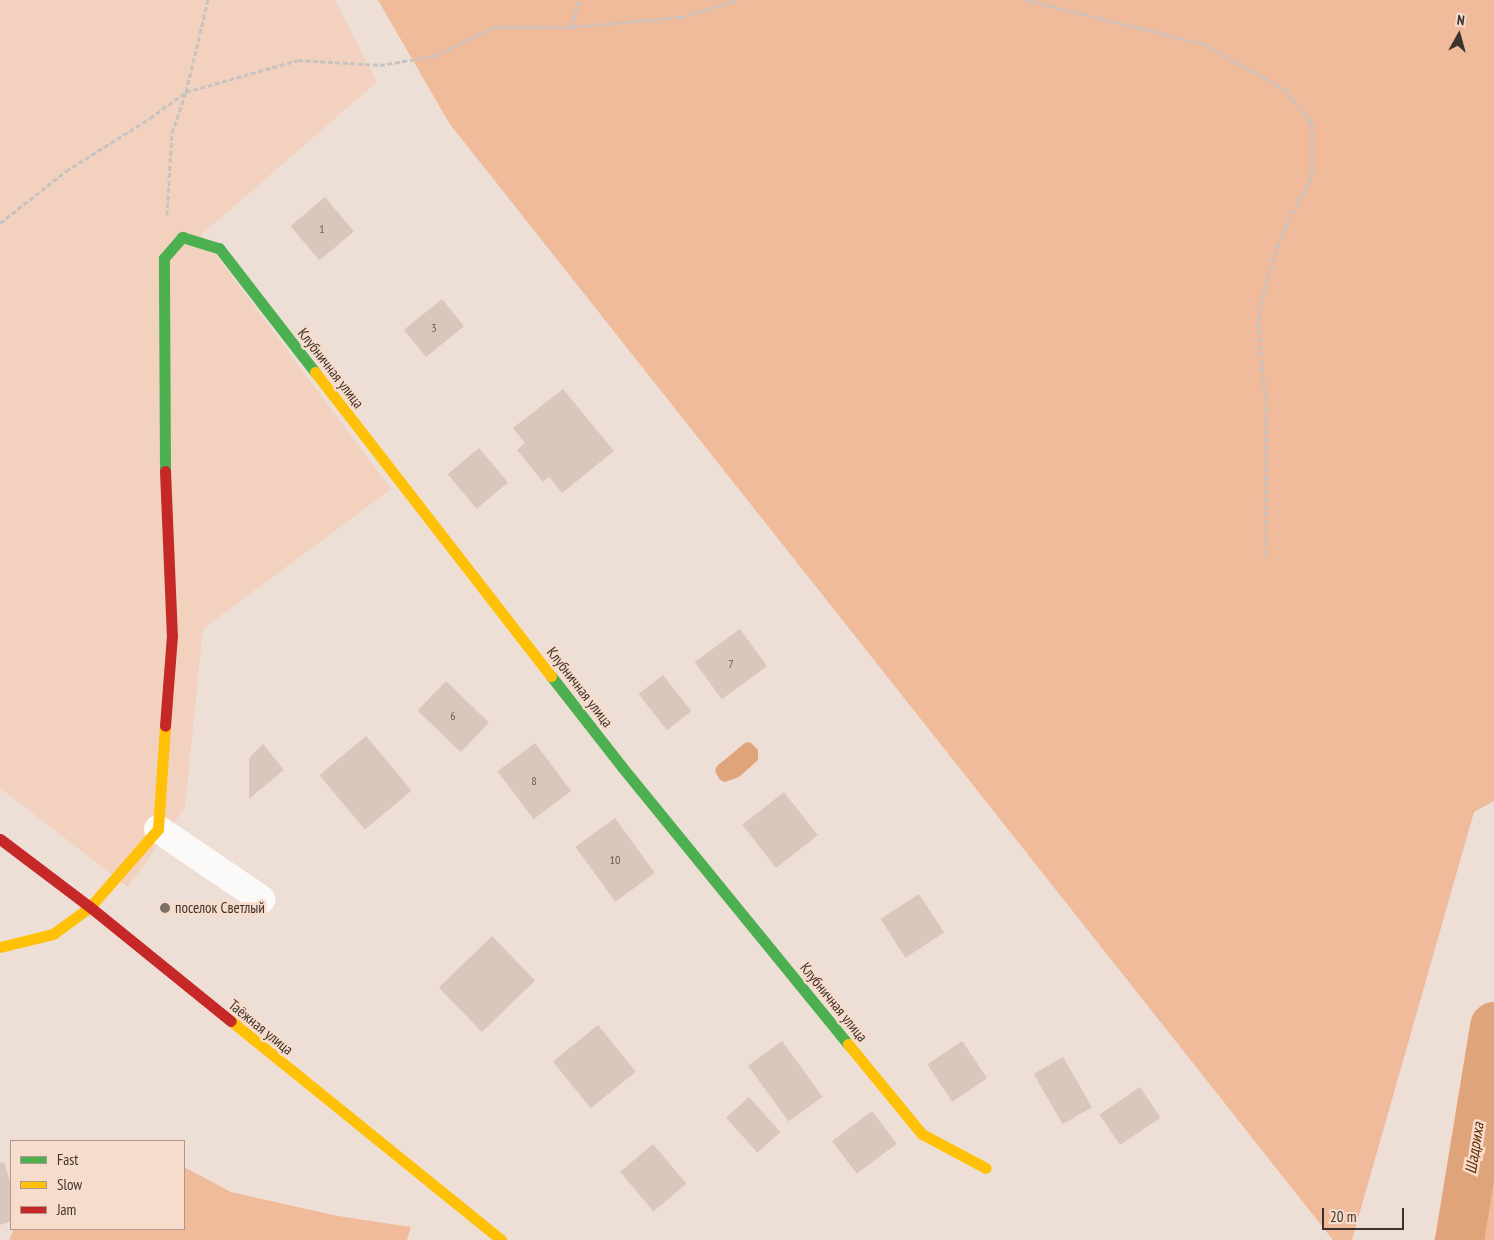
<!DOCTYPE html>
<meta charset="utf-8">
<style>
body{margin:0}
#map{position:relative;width:1494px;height:1240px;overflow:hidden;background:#eedfd6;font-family:"PT Sans Narrow",sans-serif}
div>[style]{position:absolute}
.green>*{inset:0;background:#f2d2be}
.forest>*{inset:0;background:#f0bb9a}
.water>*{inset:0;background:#e0a47a}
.river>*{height:49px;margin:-24.5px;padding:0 24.5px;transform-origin:24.5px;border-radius:24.5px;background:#e0a47a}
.building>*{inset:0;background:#dac7bb;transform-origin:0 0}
.path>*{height:3px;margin-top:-1.5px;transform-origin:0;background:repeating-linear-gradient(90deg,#c8c2c0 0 5px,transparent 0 7.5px)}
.street>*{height:28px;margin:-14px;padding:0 14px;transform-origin:14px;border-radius:14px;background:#fcfaf9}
.fast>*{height:11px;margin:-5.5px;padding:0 5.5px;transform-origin:5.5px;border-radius:5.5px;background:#4caf50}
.slow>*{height:11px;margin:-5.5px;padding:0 5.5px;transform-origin:5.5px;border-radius:5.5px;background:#ffc107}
.jam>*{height:11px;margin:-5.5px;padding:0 5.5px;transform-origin:5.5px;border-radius:5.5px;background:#c62828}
.dots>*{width:14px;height:14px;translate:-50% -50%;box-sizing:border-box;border:2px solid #f8dccb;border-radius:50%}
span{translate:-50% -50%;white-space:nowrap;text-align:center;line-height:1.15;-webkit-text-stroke:5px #f8dccb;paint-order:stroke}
.number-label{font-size:12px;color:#665951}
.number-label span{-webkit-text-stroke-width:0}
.street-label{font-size:15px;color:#3d322c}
.poi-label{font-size:15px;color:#3d322c}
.left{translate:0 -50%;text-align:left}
.water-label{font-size:16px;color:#5d2a00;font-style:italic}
.legend{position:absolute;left:10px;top:1140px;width:175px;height:90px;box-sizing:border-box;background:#f8dccb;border:1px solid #ad988b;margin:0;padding:6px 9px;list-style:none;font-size:15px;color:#3d322c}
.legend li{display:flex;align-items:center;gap:10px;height:25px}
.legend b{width:25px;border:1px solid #ad988b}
.north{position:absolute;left:1434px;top:10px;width:50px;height:50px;-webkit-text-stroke:4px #f8dccb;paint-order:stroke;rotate:7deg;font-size:14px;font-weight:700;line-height:20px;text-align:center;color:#3d322c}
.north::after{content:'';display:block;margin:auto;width:18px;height:22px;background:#3d322c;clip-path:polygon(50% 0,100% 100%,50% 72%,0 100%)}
.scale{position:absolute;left:1322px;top:1208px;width:82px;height:22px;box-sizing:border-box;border:2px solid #3d322c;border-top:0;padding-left:6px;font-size:15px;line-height:18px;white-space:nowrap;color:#3d322c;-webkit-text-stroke:4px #f8dccb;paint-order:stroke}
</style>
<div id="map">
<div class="green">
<i style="clip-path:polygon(0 0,335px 0,377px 82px,201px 235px,391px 489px,203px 629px,185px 807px,128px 887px,0 788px)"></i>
</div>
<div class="forest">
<i style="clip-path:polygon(378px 0,1494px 0,1494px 801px,1474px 812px,1352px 1240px,1333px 1240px,449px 123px)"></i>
<i style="clip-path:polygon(1494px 1076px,1494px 1240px,1434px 1240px)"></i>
<i style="clip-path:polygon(184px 1167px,231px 1192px,338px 1216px,411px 1227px,407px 1240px,9px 1240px,14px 1229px,184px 1229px)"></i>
</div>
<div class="water">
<i style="clip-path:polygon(750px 742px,758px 750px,758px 760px,739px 777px,725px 782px,720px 780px,715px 771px,717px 766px,745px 743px)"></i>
</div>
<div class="river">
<i style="left:1459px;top:1240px;width:217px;rotate:-80.7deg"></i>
</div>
<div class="building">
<i style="left:325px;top:197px;width:45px;height:45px;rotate:50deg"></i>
<i style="left:442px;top:299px;width:35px;height:49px;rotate:51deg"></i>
<i style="clip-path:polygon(563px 389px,614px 451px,562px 493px,549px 477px,543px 482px,517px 450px,525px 443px,513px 428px)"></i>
<i style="left:479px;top:448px;width:45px;height:41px;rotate:50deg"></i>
<i style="left:740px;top:629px;width:46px;height:56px;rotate:54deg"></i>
<i style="left:663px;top:675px;width:46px;height:31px;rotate:52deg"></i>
<i style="left:446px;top:681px;width:60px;height:41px;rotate:44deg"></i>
<i style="left:366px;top:736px;width:71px;height:61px;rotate:50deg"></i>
<i style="left:535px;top:743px;width:60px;height:47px;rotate:53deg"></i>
<i style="clip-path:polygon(263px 744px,284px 770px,249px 799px,249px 758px)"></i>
<i style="left:784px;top:792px;width:55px;height:53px;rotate:52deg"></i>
<i style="left:615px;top:818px;width:68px;height:49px;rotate:54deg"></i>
<i style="left:919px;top:894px;width:46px;height:46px;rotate:57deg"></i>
<i style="left:492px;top:936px;width:62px;height:74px;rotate:46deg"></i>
<i style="left:598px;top:1025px;width:60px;height:58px;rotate:51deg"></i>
<i style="left:782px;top:1041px;width:69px;height:42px;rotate:54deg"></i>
<i style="left:962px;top:1041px;width:45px;height:42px;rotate:56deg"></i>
<i style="left:1063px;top:1057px;width:58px;height:34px;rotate:60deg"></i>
<i style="left:1140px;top:1087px;width:37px;height:49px;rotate:56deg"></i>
<i style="left:749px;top:1097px;width:47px;height:31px;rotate:48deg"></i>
<i style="left:872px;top:1111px;width:41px;height:50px;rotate:53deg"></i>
<i style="left:653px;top:1144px;width:52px;height:43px;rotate:50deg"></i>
<i style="clip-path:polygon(4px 1162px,11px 1185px,11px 1221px,0 1225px,0 1163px)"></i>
</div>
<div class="path">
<i style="left:1026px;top:0;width:183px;rotate:13.9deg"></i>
<i style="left:1204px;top:44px;width:92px;rotate:29.4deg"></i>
<i style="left:1284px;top:89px;width:44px;rotate:50.5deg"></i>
<i style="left:1312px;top:123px;width:54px;rotate:90deg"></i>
<i style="left:1312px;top:177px;width:59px;rotate:118.3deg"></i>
<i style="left:1284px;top:229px;width:52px;rotate:109.1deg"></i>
<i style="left:1267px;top:278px;width:45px;rotate:101.6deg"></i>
<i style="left:1258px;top:322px;width:85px;rotate:84.6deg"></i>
<i style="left:1266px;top:407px;width:151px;rotate:90.4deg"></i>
<i style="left:571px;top:27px;width:28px;rotate:-73deg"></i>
<i style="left:167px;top:215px;width:82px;rotate:-86.5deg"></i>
<i style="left:172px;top:133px;width:43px;rotate:-71.1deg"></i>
<i style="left:186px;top:92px;width:95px;rotate:-76.6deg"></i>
<i style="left:0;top:223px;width:84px;rotate:-38.2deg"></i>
<i style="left:66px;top:171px;width:99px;rotate:-32.2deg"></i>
<i style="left:150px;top:118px;width:44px;rotate:-35.8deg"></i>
<i style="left:186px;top:92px;width:116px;rotate:-15.9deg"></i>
<i style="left:298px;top:60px;width:82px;rotate:3.5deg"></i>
<i style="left:380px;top:65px;width:55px;rotate:-9.5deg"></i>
<i style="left:434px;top:56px;width:67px;rotate:-25.8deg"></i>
<i style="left:494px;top:27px;width:77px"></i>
<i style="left:571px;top:27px;width:110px;rotate:-5.2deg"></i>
<i style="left:681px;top:17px;width:60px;rotate:-16.3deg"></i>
</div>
<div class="street">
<i style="left:158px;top:829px;width:125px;rotate:34.2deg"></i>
</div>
<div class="fast">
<i style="left:165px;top:471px;width:213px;rotate:-90.3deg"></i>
<i style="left:164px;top:258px;width:28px;rotate:-49deg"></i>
<i style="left:182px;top:237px;width:39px;rotate:17deg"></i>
<i style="left:219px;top:248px;width:157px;rotate:52.3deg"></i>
<i style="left:551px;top:676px;width:115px;rotate:52deg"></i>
<i style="left:622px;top:767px;width:357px;rotate:50.8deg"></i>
</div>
<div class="slow">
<i style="left:315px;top:372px;width:385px;rotate:52.2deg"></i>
<i style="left:0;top:947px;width:55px;rotate:-13.8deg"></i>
<i style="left:53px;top:934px;width:46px;rotate:-36.1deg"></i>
<i style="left:90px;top:907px;width:103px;rotate:-48.9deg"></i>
<i style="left:158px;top:829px;width:103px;rotate:-86.1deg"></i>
<i style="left:231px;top:1021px;width:348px;rotate:39deg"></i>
<i style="left:848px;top:1044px;width:117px;rotate:50.6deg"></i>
<i style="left:922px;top:1134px;width:72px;rotate:28deg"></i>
</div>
<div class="jam">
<i style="left:165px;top:471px;width:164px;rotate:87.6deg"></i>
<i style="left:172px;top:635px;width:91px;rotate:94.4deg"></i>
<i style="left:0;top:839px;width:113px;rotate:37.1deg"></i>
<i style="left:90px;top:907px;width:181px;rotate:39deg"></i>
</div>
<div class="dots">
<i style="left:165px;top:908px;background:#7b6f68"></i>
</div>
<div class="number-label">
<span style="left:322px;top:229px">1</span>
<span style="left:434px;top:328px">3</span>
<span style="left:731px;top:664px">7</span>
<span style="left:453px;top:716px">6</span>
<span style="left:534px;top:781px">8</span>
<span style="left:615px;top:860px">10</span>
</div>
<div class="street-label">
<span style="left:331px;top:368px;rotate:52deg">Клубничная улица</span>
<span style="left:580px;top:687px;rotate:52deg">Клубничная улица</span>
<span style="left:834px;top:1002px;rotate:51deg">Клубничная улица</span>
<span style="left:261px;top:1027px;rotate:39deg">Таёжная улица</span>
</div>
<div class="poi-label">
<span class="left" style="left:175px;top:908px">поселок Светлый</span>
</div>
<div class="water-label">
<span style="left:1474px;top:1148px;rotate:-81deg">Шадриха</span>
</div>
<ul class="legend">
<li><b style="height:6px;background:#4caf50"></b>Fast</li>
<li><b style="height:6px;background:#ffc107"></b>Slow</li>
<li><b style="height:6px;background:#c62828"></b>Jam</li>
</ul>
<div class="north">N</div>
<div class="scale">20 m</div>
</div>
